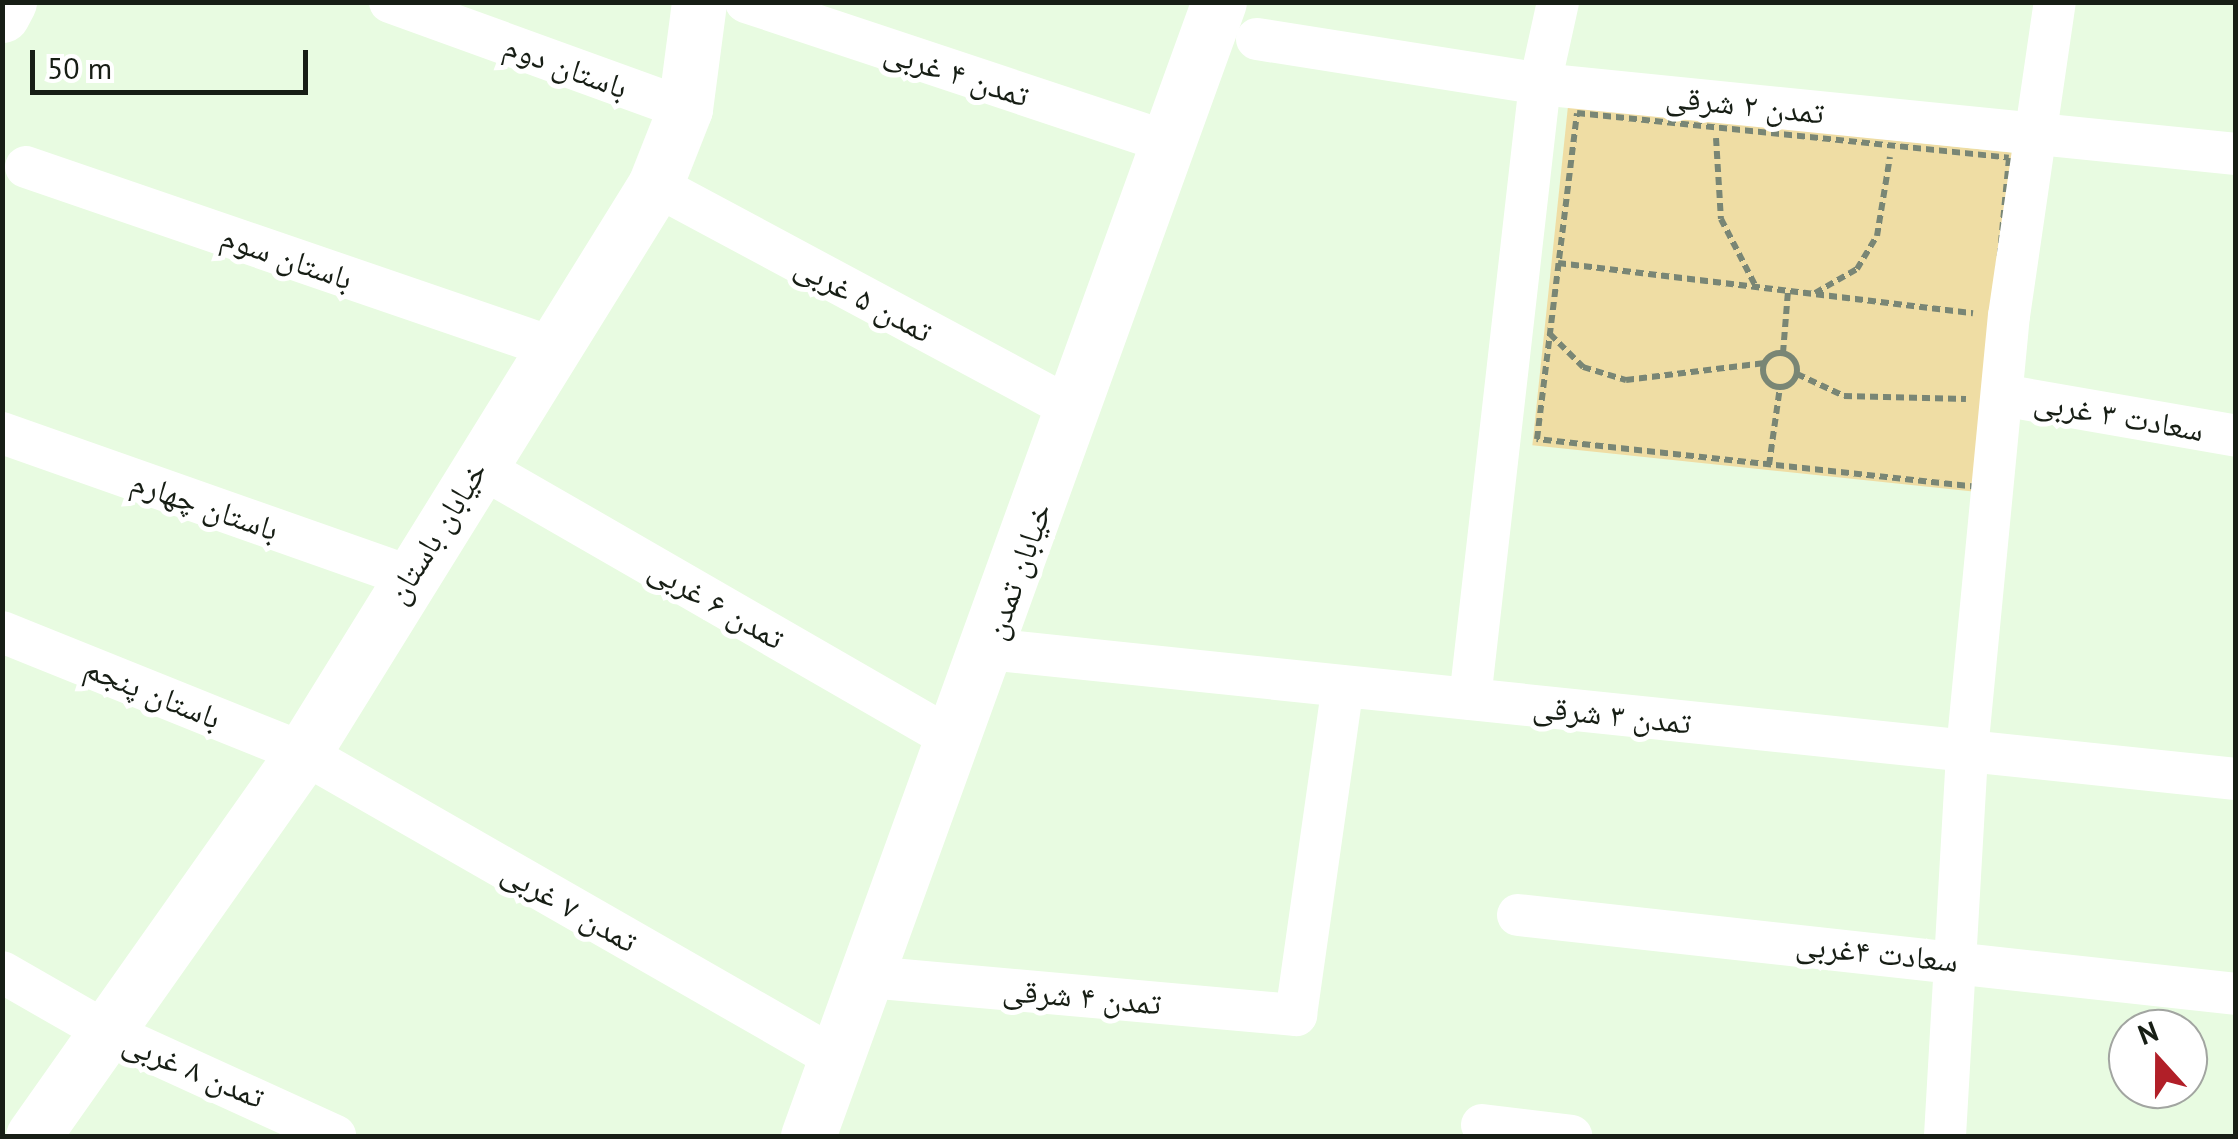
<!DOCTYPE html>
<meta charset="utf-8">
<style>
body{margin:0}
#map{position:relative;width:2238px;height:1139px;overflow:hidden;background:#e8fbe1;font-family:"PT Sans","Noto Naskh Arabic",sans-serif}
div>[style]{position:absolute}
.green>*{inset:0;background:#efdda4;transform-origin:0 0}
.path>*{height:6px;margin-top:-3px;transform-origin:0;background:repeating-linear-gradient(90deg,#798675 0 8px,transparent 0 13px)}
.path>.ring{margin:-3px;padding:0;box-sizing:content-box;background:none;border:6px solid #798675;border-radius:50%}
.street>*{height:42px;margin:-21px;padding:0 21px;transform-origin:21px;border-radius:21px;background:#fff}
.secondary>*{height:55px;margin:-27.5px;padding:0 27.5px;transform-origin:27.5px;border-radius:27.5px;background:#fff}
span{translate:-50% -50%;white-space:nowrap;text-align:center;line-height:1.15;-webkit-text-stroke:10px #fff;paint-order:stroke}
.street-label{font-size:32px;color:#171e15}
.frame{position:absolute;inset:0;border:5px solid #171e15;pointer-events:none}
.north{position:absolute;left:2108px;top:1009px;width:100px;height:100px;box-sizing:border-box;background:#fff;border:2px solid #a2a5a1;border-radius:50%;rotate:339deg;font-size:28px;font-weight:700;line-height:40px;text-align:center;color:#171e15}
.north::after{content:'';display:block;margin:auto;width:35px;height:45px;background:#b11f28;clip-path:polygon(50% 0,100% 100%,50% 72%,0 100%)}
.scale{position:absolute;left:30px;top:50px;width:278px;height:45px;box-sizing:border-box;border:5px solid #171e15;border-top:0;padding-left:12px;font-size:30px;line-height:35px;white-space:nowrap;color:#171e15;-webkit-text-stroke:8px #fff;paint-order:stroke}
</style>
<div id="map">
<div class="green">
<i style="left:1568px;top:106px;width:455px;height:341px;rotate:6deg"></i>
</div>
<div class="path">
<i style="left:1577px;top:113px;width:434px;rotate:5.9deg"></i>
<i style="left:2009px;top:158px;width:330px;rotate:95.4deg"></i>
<i style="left:1978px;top:487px;width:444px;rotate:-173.8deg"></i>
<i style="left:1537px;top:439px;width:328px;rotate:-83deg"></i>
<i style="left:1716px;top:138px;width:81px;rotate:86.5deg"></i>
<i style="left:1721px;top:219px;width:74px;rotate:62.7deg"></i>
<i style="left:1558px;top:263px;width:418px;rotate:6.9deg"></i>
<i style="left:1815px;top:293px;width:48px;rotate:-29.7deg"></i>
<i style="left:1857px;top:269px;width:39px;rotate:-59deg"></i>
<i style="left:1877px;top:236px;width:80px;rotate:-80.7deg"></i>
<i style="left:1550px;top:334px;width:47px;rotate:45deg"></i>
<i style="left:1583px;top:367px;width:45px;rotate:16.8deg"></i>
<i style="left:1626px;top:380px;width:140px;rotate:-7deg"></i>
<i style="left:1783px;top:353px;width:62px;rotate:-85.4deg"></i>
<i class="ring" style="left:1763px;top:353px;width:28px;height:28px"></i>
<i style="left:1797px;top:374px;width:52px;rotate:25.1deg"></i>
<i style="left:1844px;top:396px;width:122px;rotate:1.4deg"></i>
<i style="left:1769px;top:465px;width:79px;rotate:-82deg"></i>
</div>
<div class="street">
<i style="left:390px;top:2px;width:314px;rotate:19.9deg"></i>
<i style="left:746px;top:2px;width:446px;rotate:18.4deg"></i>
<i style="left:1257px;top:39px;width:287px;rotate:9deg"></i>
<i style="left:1540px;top:84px;width:700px;rotate:5.74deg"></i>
<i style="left:26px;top:167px;width:552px;rotate:18.93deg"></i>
<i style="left:655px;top:185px;width:476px;rotate:28.2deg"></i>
<i style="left:2002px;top:395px;width:238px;rotate:9.9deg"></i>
<i style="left:2px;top:433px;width:430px;rotate:19.4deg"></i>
<i style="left:477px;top:465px;width:553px;rotate:29.95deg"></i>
<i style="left:2px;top:632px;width:324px;rotate:21.9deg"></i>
<i style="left:303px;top:753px;width:615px;rotate:29.81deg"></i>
<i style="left:989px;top:649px;width:1254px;rotate:5.95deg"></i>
<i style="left:1470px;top:699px;width:619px;rotate:-83.51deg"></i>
<i style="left:1540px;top:84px;width:84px;rotate:-77.6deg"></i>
<i style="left:1518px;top:915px;width:722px;rotate:6.28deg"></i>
<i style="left:2px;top:972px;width:119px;rotate:29.8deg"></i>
<i style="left:105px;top:1031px;width:253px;rotate:24.5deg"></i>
<i style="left:869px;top:977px;width:429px;rotate:5.1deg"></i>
<i style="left:1296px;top:1015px;width:332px;rotate:-81.9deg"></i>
<i style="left:1482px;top:1125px;width:90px;rotate:7deg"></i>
<i style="left:1945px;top:1136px;width:386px;rotate:-86.7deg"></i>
<i style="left:1967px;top:751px;width:437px;rotate:-84.5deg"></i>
<i style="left:2009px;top:316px;width:317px;rotate:-81.7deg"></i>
</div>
<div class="secondary">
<i style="left:2px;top:15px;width:15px;rotate:-62deg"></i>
<i style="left:33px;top:1136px;width:469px;rotate:-54.8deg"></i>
<i style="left:303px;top:753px;width:668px;rotate:-58.21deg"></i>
<i style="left:655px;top:185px;width:82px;rotate:-68.5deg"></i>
<i style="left:685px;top:109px;width:108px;rotate:-82.5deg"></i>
<i style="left:808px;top:1136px;width:1206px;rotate:-70.08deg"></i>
</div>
<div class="street-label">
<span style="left:566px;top:66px;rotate:20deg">باستان دوم</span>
<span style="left:957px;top:73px;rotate:18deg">تمدن ۴ غربی</span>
<span style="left:1745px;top:104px;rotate:6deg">تمدن ۲ شرقی</span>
<span style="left:287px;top:257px;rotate:19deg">باستان سوم</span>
<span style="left:864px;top:298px;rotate:28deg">تمدن ۵ غربی</span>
<span style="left:2119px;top:415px;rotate:10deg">سعادت ۳ غربی</span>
<span style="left:205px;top:505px;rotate:19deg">باستان چهارم</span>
<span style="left:436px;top:532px;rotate:-58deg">خیابان باستان</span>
<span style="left:1017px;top:571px;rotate:-70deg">خیابان تمدن</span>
<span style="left:717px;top:603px;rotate:30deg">تمدن ۶ غربی</span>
<span style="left:153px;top:692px;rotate:22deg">باستان پنجم</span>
<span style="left:1612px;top:714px;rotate:6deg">تمدن ۳ شرقی</span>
<span style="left:570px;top:906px;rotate:30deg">تمدن ۷ غربی</span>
<span style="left:1877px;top:952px;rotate:6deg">سعادت ۴غربی</span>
<span style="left:1082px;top:996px;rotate:5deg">تمدن ۴ شرقی</span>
<span style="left:194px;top:1069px;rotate:23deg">تمدن ۸ غربی</span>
</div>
<div class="frame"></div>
<div class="north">N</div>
<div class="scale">50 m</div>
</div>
